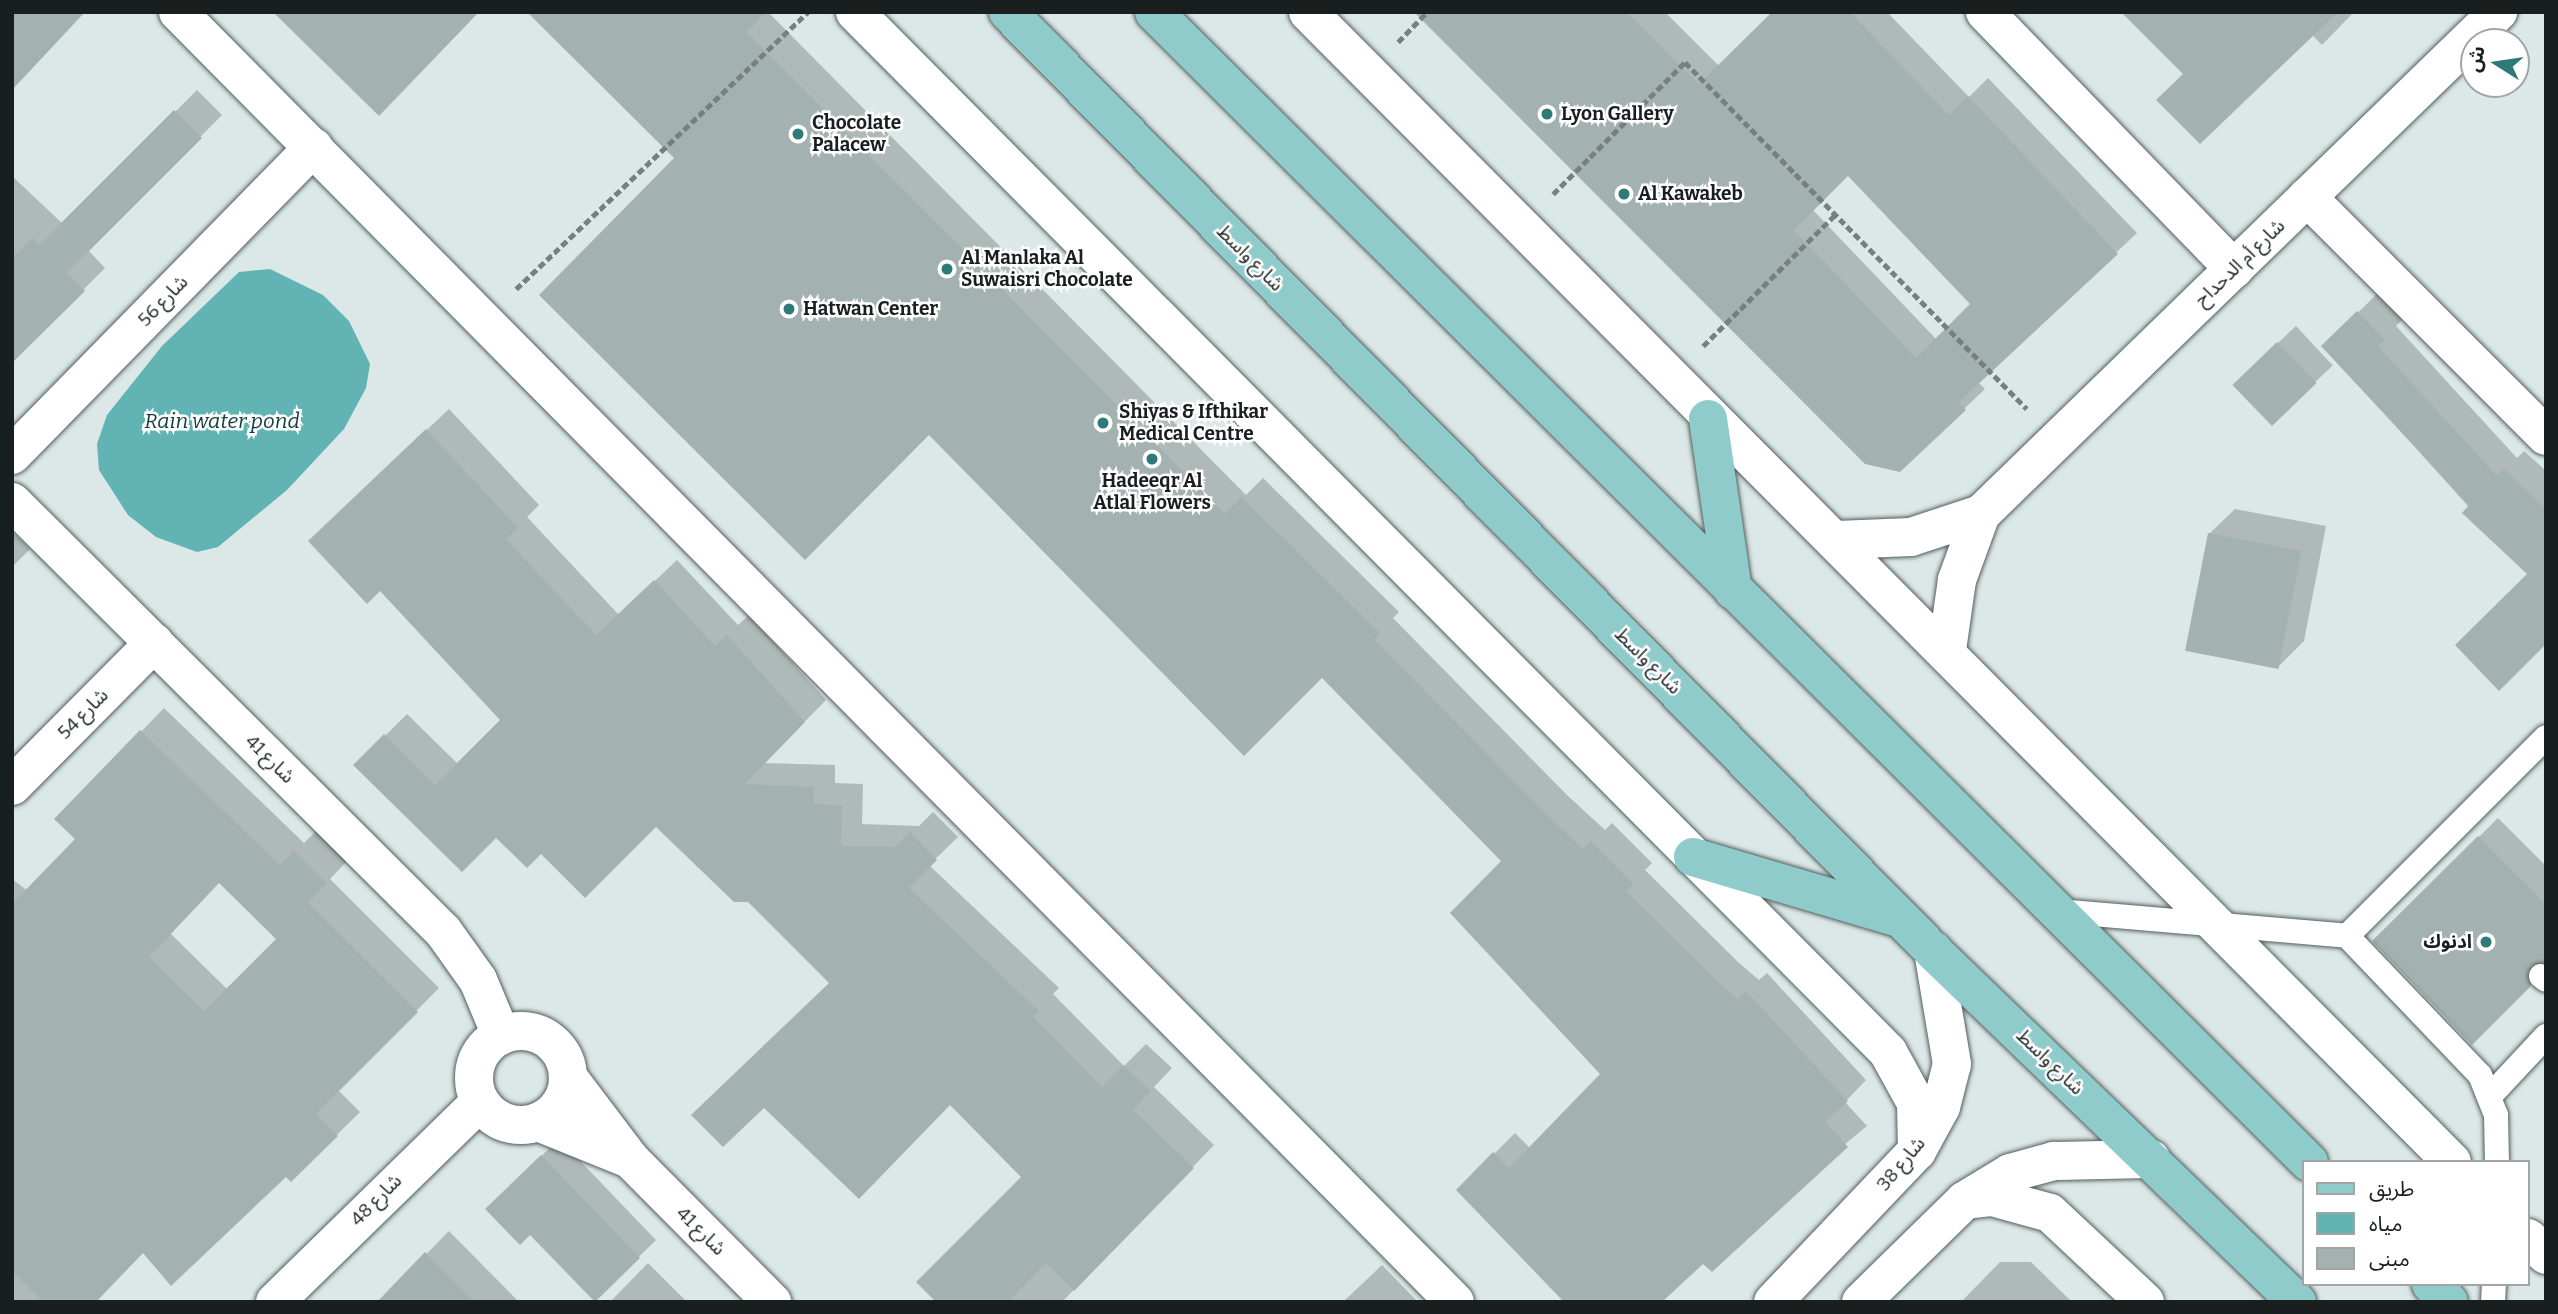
<!DOCTYPE html>
<meta charset="utf-8">
<style>
body{margin:0}
#map{position:relative;width:2558px;height:1314px;overflow:hidden;background:#dbe8e7;font-family:Bitter,"Noto Sans Arabic",serif}
div>[style]{position:absolute}
.water>*{inset:0;background:#62b3b3}
.shadow>*{inset:0;background:#0003;transform-origin:0 0}
.building>*{inset:0;background:#a4b1b1;transform-origin:0 0}
.path>*{height:4.5px;margin-top:-2.25px;transform-origin:0;background:repeating-linear-gradient(90deg,#778080 0 7px,transparent 0 10.5px)}
.roads{filter:drop-shadow(0 0 2px #535f5e) drop-shadow(0 0 2px #535f5e)}
.lane>*{height:24px;margin:-12px;padding:0 12px;transform-origin:12px;border-radius:12px;background:#fff}
.street>*{height:38px;margin:-19px;padding:0 19px;transform-origin:19px;border-radius:19px;background:#fff}
.street>.ring{margin:-19px;padding:0;box-sizing:content-box;background:none;border:38px solid #fff;border-radius:50%}
.primary>*{height:38px;margin:-19px;padding:0 19px;transform-origin:19px;border-radius:19px;background:#90cbcb}
.dots>*{width:19px;height:19px;translate:-50% -50%;box-sizing:border-box;border:4px solid #fff;border-radius:50%}
span{translate:-50% -50%;white-space:nowrap;text-align:center;line-height:1.15;-webkit-text-stroke:5px #fff;paint-order:stroke}
.poi-label{font-size:19px;color:#191e1e;font-weight:700}
.left{translate:0 -50%;text-align:left}
.right{translate:-100% -50%;text-align:right}
.street-label{font-size:19px;color:#191e1e}
.water-label{font-size:21px;color:#143c3c;font-style:italic}
.frame{position:absolute;inset:0;border:14px solid #191e1e;pointer-events:none}
.legend{position:absolute;left:2302px;top:1160px;width:228px;height:126px;box-sizing:border-box;background:#fff;border:2px solid #a3a5a5;margin:0;padding:9px 12px;list-style:none;font-size:21px;color:#191e1e}
.legend li{display:flex;align-items:center;gap:14px;height:35px}
.legend b{width:35px;border:2px solid #a3a5a5}
.north{position:absolute;left:2460px;top:28px;width:70px;height:70px;box-sizing:border-box;background:#fff;border:2px solid #a3a5a5;border-radius:50%;rotate:282deg;font-size:19px;font-weight:700;line-height:28px;text-align:center;color:#191e1e}
.north::after{content:'';display:block;margin:auto;width:24px;height:32px;background:#2f7979;clip-path:polygon(50% 0,100% 100%,50% 72%,0 100%)}
</style>
<div id="map">
<div class="water">
<i style="clip-path:polygon(270px 269px,323px 295px,349px 321px,370px 364px,366px 388px,344px 429px,287px 490px,218px 547px,197px 552px,156px 537px,128px 515px,99px 470px,97px 444px,107px 415px,162px 346px,239px 272px)"></i>
</div>
<div class="shadow">
<i style="clip-path:polygon(530px 12px,768px 12px,1246px 495px,1263px 478px,1399px 612px,1393px 618px,1567px 795px,1605px 830px,1612px 823px,1652px 863px,1645px 870px,1738px 962px,1759px 980px,1767px 973px,1866px 1080px,1845px 1102px,1867px 1126px,1703px 1261px,1458px 1190px,1515px 1133px,1530px 1148px,1603px 1074px,1504px 861px,1322px 676px,677px 158px)"></i>
<i style="clip-path:polygon(evenodd,1416px 12px,1665px 12px,1719px 66px,1774px 12px,1887px 12px,1969px 97px,1988px 78px,2137px 233px,1978px 382px,1985px 389px,1900px 470px,1416px 12px,1848px 174px,1973px 304px,1937px 340px,1812px 209px,1848px 174px)"></i>
<i style="clip-path:polygon(2124px 12px,2354px 12px,2322px 45px,2313px 36px,2185px 74px)"></i>
<i style="clip-path:polygon(197px 90px,222px 115px,88px 250px,105px 268px,12px 361px,12px 176px,63px 224px)"></i>
<i style="clip-path:polygon(2378px 293px,2403px 319px,2396px 326px,2517px 458px,2524px 451px,2546px 471px,2546px 642px,2529px 574px,2324px 346px)"></i>
<i style="left:2296px;top:326px;width:54px;height:85px;rotate:47deg"></i>
<i style="clip-path:polygon(449px 409px,539px 505px,527px 517px,619px 615px,677px 560px,738px 625px,749px 615px,826px 700px,764px 763px,835px 765px,835px 783px,863px 784px,862px 824px,919px 826px,933px 812px,958px 837px,929px 865px,1059px 988px,1053px 994px,1124px 1066px,1146px 1044px,1172px 1068px,1154px 1087px,1214px 1145px,1062px 1302px,937px 1302px,1023px 1177px,749px 900px,656px 824px,541px 852px,356px 765px,407px 714px,458px 764px,503px 720px,332px 519px)"></i>
<i style="clip-path:polygon(2235px 509px,2326px 526px,2304px 641px,2279px 666px,2209px 534px)"></i>
<i style="clip-path:polygon(12px 532px,30px 549px,12px 567px)"></i>
<i style="clip-path:polygon(evenodd,164px 708px,304px 843px,318px 829px,349px 859px,330px 879px,439px 988px,338px 1090px,360px 1112px,291px 1180px,286px 1174px,143px 1251px,91px 1302px,12px 1302px,12px 879px,28px 891px,78px 839px,57px 819px,164px 708px,219px 881px,279px 939px,228px 990px,170px 933px,219px 881px)"></i>
<i style="clip-path:polygon(2498px 818px,2546px 866px,2546px 969px,2472px 1042px,2375px 941px)"></i>
<i style="clip-path:polygon(559px 1139px,656px 1240px,595px 1300px,530px 1232px,487px 1209px)"></i>
<i style="clip-path:polygon(449px 1231px,519px 1302px,399px 1302px,389px 1292px)"></i>
<i style="clip-path:polygon(2000px 1262px,2031px 1262px,2072px 1302px,1961px 1302px)"></i>
<i style="clip-path:polygon(648px 1263px,687px 1302px,610px 1302px)"></i>
<i style="clip-path:polygon(1382px 1265px,1418px 1302px,1343px 1302px)"></i>
</div>
<div class="building">
<i style="clip-path:polygon(12px 12px,85px 12px,12px 90px)"></i>
<i style="clip-path:polygon(273px 12px,479px 12px,379px 116px)"></i>
<i style="clip-path:polygon(527px 12px,766px 12px,747px 32px,1225px 514px,1241px 497px,1380px 633px,1374px 639px,1547px 815px,1583px 849px,1591px 841px,1634px 884px,1626px 891px,1718px 982px,1738px 999px,1746px 991px,1848px 1101px,1825px 1122px,1848px 1147px,1712px 1272px,1703px 1264px,1662px 1302px,1564px 1302px,1456px 1190px,1493px 1152px,1509px 1168px,1600px 1074px,1450px 913px,1501px 861px,1322px 678px,1244px 756px,929px 435px,805px 560px,539px 295px,674px 158px)"></i>
<i style="clip-path:polygon(evenodd,1414px 12px,1626px 12px,1699px 84px,1772px 12px,1850px 12px,1949px 115px,1968px 96px,2118px 254px,1959px 402px,1966px 410px,1900px 472px,1865px 464px,1414px 12px,1848px 176px,1970px 304px,1916px 358px,1794px 230px,1848px 176px)"></i>
<i style="clip-path:polygon(2121px 12px,2338px 12px,2200px 144px,2156px 100px,2183px 74px)"></i>
<i style="clip-path:polygon(174px 110px,202px 138px,67px 273px,85px 291px,12px 363px,12px 258px,33px 238px,39px 245px)"></i>
<i style="clip-path:polygon(2357px 311px,2385px 340px,2378px 346px,2497px 476px,2504px 469px,2546px 509px,2546px 644px,2499px 691px,2455px 645px,2527px 574px,2462px 513px,2469px 505px,2321px 346px)"></i>
<i style="left:2277px;top:342px;width:57px;height:62px;rotate:46deg"></i>
<i style="clip-path:polygon(426px 429px,518px 528px,506px 539px,596px 635px,654px 580px,715px 646px,727px 635px,805px 722px,745px 784px,814px 787px,814px 804px,842px 805px,841px 846px,895px 847px,910px 832px,937px 860px,909px 888px,1039px 1011px,1033px 1017px,1102px 1087px,1123px 1065px,1151px 1091px,1133px 1110px,1194px 1168px,1074px 1291px,1046px 1263px,1008px 1302px,936px 1302px,916px 1282px,1021px 1177px,950px 1105px,859px 1199px,764px 1108px,723px 1147px,691px 1115px,829px 983px,748px 902px,734px 902px,656px 827px,585px 898px,541px 854px,527px 868px,496px 838px,462px 872px,353px 765px,384px 734px,435px 785px,500px 720px,380px 591px,367px 604px,308px 541px)"></i>
<i style="left:2208px;top:533px;width:95px;height:120px;rotate:11deg"></i>
<i style="clip-path:polygon(evenodd,140px 730px,280px 865px,294px 851px,327px 883px,308px 903px,418px 1012px,316px 1114px,338px 1136px,291px 1182px,286px 1177px,171px 1286px,143px 1253px,96px 1302px,43px 1302px,12px 1271px,12px 904px,75px 839px,54px 819px,140px 730px,219px 883px,276px 939px,204px 1011px,149px 957px,219px 883px)"></i>
<i style="clip-path:polygon(2478px 836px,2546px 905px,2546px 962px,2530px 966px,2531px 986px,2472px 1045px,2372px 941px)"></i>
<i style="clip-path:polygon(541px 1155px,640px 1258px,595px 1302px,530px 1235px,520px 1245px,485px 1209px)"></i>
<i style="clip-path:polygon(425px 1252px,474px 1302px,377px 1302px)"></i>
</div>
<div class="path">
<i style="left:1398px;top:42px;width:42px;rotate:-46deg"></i>
<i style="left:1553px;top:194px;width:187px;rotate:-45deg"></i>
<i style="left:1685px;top:62px;width:487px;rotate:45.4deg"></i>
<i style="left:516px;top:289px;width:402px;rotate:-43.5deg"></i>
<i style="left:1703px;top:346px;width:185px;rotate:-44.8deg"></i>
</div>
<div class="roads">
<div class="lane">
<i style="left:2058px;top:911px;width:290px;rotate:4.9deg"></i>
<i style="left:2347px;top:936px;width:192px;rotate:46.3deg"></i>
<i style="left:2480px;top:1075px;width:43px;rotate:68.2deg"></i>
<i style="left:2496px;top:1115px;width:47px;rotate:88.8deg"></i>
<i style="left:2347px;top:936px;width:281px;rotate:-45deg"></i>
<i style="left:2541px;top:976px;width:6px;rotate:39deg"></i>
<i style="left:2490px;top:1096px;width:82px;rotate:-47deg"></i>
<i style="left:2493px;top:1302px;width:18px;rotate:-87deg"></i>
</div>
<div class="street">
<i style="left:178px;top:12px;width:1815px;rotate:45.29deg"></i>
<i style="left:855px;top:12px;width:1466px;rotate:45.19deg"></i>
<i style="left:1888px;top:1052px;width:58px;rotate:61.2deg"></i>
<i style="left:1916px;top:1103px;width:48px;rotate:88.8deg"></i>
<i style="left:1308px;top:12px;width:1622px;rotate:45.15deg"></i>
<i style="left:1985px;top:12px;width:358px;rotate:45.9deg"></i>
<i style="left:2307px;top:197px;width:338px;rotate:45deg"></i>
<i style="left:12px;top:455px;width:431px;rotate:-45.6deg"></i>
<i style="left:12px;top:502px;width:608px;rotate:44.87deg"></i>
<i style="left:443px;top:931px;width:60px;rotate:54.5deg"></i>
<i style="left:478px;top:980px;width:60px;rotate:67.3deg"></i>
<i style="left:1837px;top:540px;width:74px;rotate:-2.3deg"></i>
<i style="left:1911px;top:537px;width:74px;rotate:-18.2deg"></i>
<i style="left:1981px;top:514px;width:721px;rotate:-44.16deg"></i>
<i style="left:1947px;top:650px;width:71px;rotate:-81.9deg"></i>
<i style="left:1957px;top:580px;width:70px;rotate:-70deg"></i>
<i style="left:12px;top:786px;width:202px;rotate:-45.2deg"></i>
<i class="ring" style="left:474px;top:1031px;width:56px;height:56px"></i>
<i style="left:568px;top:1077px;width:103px;rotate:52.9deg"></i>
<i style="left:630px;top:1159px;width:202px;rotate:45.2deg"></i>
<i style="left:538px;top:1122px;width:96px;rotate:22deg"></i>
<i style="left:1966px;top:1200px;width:26px;rotate:-7deg"></i>
<i style="left:1992px;top:1197px;width:60px;rotate:15.4deg"></i>
<i style="left:2050px;top:1213px;width:130px;rotate:43.1deg"></i>
<i style="left:2528px;top:1238px;width:25px;rotate:43deg"></i>
<i style="left:275px;top:1302px;width:286px;rotate:-44.3deg"></i>
<i style="left:1773px;top:1302px;width:209px;rotate:-46.4deg"></i>
<i style="left:1917px;top:1151px;width:50px;rotate:-61.4deg"></i>
<i style="left:1941px;top:1107px;width:44px;rotate:-75.7deg"></i>
<i style="left:1952px;top:1064px;width:115px;rotate:-99.5deg"></i>
<i style="left:1861px;top:1302px;width:144px;rotate:-44.4deg"></i>
<i style="left:1964px;top:1201px;width:54px;rotate:-31.3deg"></i>
<i style="left:2010px;top:1173px;width:46px;rotate:-15.3deg"></i>
<i style="left:2054px;top:1161px;width:97px;rotate:-1.2deg"></i>
</div>
<div class="primary">
<i style="left:1008px;top:12px;width:1318px;rotate:45.43deg"></i>
<i style="left:1933px;top:951px;width:506px;rotate:43.96deg"></i>
<i style="left:1154px;top:12px;width:1630px;rotate:44.88deg"></i>
<i style="left:1708px;top:419px;width:173px;rotate:81.7deg"></i>
<i style="left:1693px;top:857px;width:215px;rotate:16.5deg"></i>
<i style="left:2431px;top:1284px;width:25px;rotate:45deg"></i>
</div>
</div>
<div class="dots">
<i style="left:1547px;top:114px;background:#2f7979"></i>
<i style="left:798px;top:134px;background:#2f7979"></i>
<i style="left:1624px;top:194px;background:#2f7979"></i>
<i style="left:947px;top:269px;background:#2f7979"></i>
<i style="left:789px;top:309px;background:#2f7979"></i>
<i style="left:1103px;top:423px;background:#2f7979"></i>
<i style="left:1152px;top:459px;background:#2f7979"></i>
<i style="left:2486px;top:942px;background:#2f7979"></i>
</div>
<div class="poi-label">
<span class="left" style="left:1561px;top:114px">Lyon Gallery</span>
<span class="left" style="left:812px;top:134px">Chocolate<br>Palacew</span>
<span class="left" style="left:1638px;top:194px">Al Kawakeb</span>
<span class="left" style="left:961px;top:269px">Al Manlaka Al<br>Suwaisri Chocolate</span>
<span class="left" style="left:803px;top:309px">Hatwan Center</span>
<span class="left" style="left:1119px;top:423px">Shiyas &amp; Ifthikar<br>Medical Centre</span>
<span style="left:1152px;top:492px">Hadeeqr Al<br>Atlal Flowers</span>
<span class="right" style="left:2472px;top:942px">ادنوك</span>
</div>
<div class="street-label">
<span style="left:1250px;top:258px;rotate:45deg">شارع واسط</span>
<span style="left:2240px;top:263px;rotate:-44deg">شارع أم الدحداح</span>
<span style="left:163px;top:301px;rotate:-46deg">شارع 56</span>
<span style="left:1648px;top:661px;rotate:45deg">شارع واسط</span>
<span style="left:83px;top:714px;rotate:-45deg">شارع 54</span>
<span style="left:270px;top:759px;rotate:45deg">شارع 41</span>
<span style="left:2050px;top:1062px;rotate:44deg">شارع واسط</span>
<span style="left:1901px;top:1164px;rotate:-50deg">شارع 38</span>
<span style="left:376px;top:1200px;rotate:-45deg">شارع 48</span>
<span style="left:701px;top:1231px;rotate:45deg">شارع 41</span>
</div>
<div class="water-label">
<span style="left:222px;top:421px">Rain water pond</span>
</div>
<div class="frame"></div>
<ul class="legend">
<li><b style="height:9px;background:#90cbcb"></b>طريق</li>
<li><b style="height:19px;background:#62b3b3"></b>مياه</li>
<li><b style="height:19px;background:#a4b1b1"></b>مبنى</li>
</ul>
<div class="north">ش</div>
</div>
